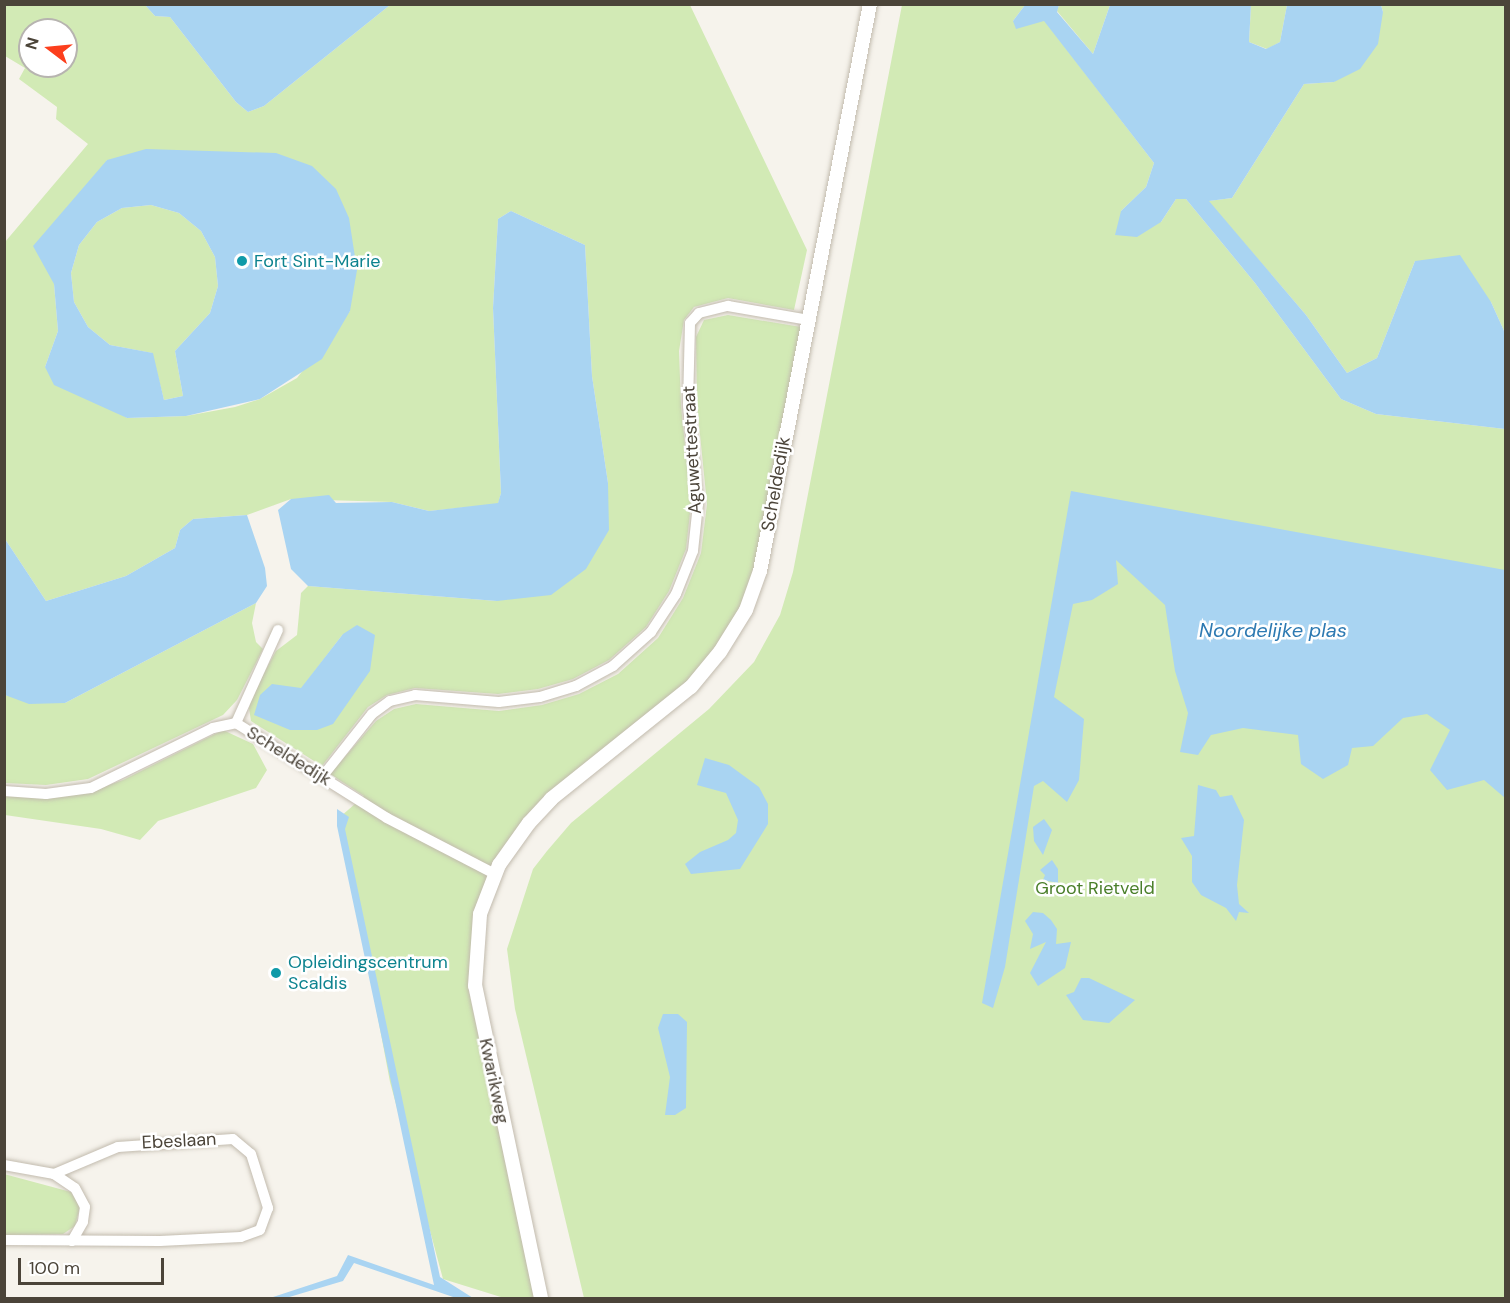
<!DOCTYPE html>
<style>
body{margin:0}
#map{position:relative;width:1510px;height:1303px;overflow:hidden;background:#f6f3ec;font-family:"DM Sans",sans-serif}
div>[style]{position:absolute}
.green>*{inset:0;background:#d2eab5}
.water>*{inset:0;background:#a9d4f2}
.roads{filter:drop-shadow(0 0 2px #c2bbae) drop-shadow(0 0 2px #c2bbae)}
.minor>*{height:10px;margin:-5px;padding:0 5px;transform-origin:5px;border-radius:5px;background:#fff}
.tertiary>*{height:14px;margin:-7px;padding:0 7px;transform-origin:7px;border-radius:7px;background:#fff}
.dots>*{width:16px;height:16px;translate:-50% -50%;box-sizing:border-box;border:3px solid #fff;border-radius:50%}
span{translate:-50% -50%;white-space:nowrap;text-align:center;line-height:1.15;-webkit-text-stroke:5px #fff;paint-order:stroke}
.culture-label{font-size:18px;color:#0d838f}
.left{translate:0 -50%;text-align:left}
.street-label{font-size:18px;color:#4b4439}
.park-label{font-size:18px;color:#4a7f2a}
.water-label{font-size:20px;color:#2e7ab2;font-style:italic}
.frame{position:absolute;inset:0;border:6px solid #4b4439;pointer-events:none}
.north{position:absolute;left:18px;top:18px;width:60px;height:60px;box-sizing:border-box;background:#fff;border:2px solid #b7b4b0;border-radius:50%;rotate:286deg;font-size:16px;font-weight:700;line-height:24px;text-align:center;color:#4b4439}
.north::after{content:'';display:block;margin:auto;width:21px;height:27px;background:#fc3f1d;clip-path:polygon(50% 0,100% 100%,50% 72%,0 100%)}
.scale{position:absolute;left:18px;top:1258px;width:146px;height:27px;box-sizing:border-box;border:3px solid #4b4439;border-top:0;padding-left:8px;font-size:18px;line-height:21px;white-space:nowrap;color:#4b4439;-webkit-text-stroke:4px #fff;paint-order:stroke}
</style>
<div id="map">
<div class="green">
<i style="clip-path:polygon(evenodd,4px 5px,145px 5px,155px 16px,170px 17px,236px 102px,248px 112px,264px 106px,390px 5px,690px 5px,807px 250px,794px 310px,728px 298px,694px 307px,684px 320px,679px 351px,681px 406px,691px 504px,686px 549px,669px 591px,646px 627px,609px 660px,573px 679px,538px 689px,498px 694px,415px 688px,387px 695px,368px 707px,322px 766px,251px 721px,249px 708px,254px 691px,276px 651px,297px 635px,301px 593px,308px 586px,497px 601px,608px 483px,592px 376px,585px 245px,511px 211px,498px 219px,493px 308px,501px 493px,498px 504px,429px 511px,392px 502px,291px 499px,247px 515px,193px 519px,180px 530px,175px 548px,126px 576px,46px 601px,5px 539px,5px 242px,88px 144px,56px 119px,57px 107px,19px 79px,25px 68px,5px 56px,4px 5px,30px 30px,66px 30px,66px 66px,30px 66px,30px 30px,4px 5px,107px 160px,350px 311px,297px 378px,260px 399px,235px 407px,186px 416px,127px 418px,45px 367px,58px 331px,54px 284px,107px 160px,4px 5px,343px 634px,290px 730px,301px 689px,343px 634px)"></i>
<i style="clip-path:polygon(902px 5px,1025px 5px,1013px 21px,1044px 20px,1154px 163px,1146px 187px,1121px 211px,1161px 222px,1176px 199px,1186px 199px,1255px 283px,1341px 399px,1376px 414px,1505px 429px,1505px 1298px,584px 1298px,515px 1009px,507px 949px,533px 869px,547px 851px,571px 823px,709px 709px,754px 662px,780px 615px,793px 572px)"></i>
<i style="clip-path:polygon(1059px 5px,1110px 5px,1093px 54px,1057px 11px)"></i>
<i style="clip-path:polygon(1251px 5px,1287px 5px,1280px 42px,1267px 49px,1249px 42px)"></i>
<i style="clip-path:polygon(1381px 5px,1505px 5px,1505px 333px,1491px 302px,1415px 261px,1377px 358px,1347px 373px,1306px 315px,1208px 201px,1232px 198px,1304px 84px,1334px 82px,1383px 12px)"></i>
<i style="clip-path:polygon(151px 205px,179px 213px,201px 231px,215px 257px,218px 286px,210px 313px,175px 351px,183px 396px,164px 400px,152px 353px,110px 345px,88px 327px,74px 302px,71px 273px,79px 245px,97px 222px,122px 208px)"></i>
<i style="clip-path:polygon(728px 315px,801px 327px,754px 569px,740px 607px,715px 648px,686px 683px,524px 819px,493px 861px,474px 913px,468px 987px,534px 1298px,504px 1298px,443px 1279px,390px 1082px,340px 817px,364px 796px,330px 774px,376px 721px,394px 709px,416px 704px,499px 711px,542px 705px,579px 694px,618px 674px,658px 638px,683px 598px,701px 553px,707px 504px,697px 405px,696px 337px,704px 320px)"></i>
<i style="clip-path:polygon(256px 603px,252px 623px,256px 642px,263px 649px,237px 700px,223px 715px,88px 779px,46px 785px,5px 783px,4px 695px,65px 703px)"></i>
<i style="clip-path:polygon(223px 730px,253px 744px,267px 770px,256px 788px,158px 821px,140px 840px,101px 829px,5px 815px,4px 795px,86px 793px,123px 780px)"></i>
<i style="clip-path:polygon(4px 1174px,71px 1192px,80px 1207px,75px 1226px,63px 1234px,5px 1235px)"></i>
</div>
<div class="water">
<i style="clip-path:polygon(145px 5px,390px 5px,264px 106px,248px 112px,236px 102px,170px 17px,155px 16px)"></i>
<i style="clip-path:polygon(1025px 5px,1059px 5px,1057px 12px,1093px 54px,1110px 5px,1251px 5px,1249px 42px,1266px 49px,1280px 42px,1287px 5px,1381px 5px,1383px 12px,1378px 44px,1360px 69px,1334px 82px,1304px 84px,1232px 198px,1209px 201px,1306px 315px,1347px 373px,1377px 358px,1415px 261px,1460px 255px,1491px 302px,1505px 333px,1505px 429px,1376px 414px,1341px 399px,1255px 283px,1186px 199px,1176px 199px,1161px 222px,1137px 237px,1115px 235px,1121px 211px,1146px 187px,1154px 163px,1044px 21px,1016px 29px,1013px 21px)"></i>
<i style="clip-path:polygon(evenodd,146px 149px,276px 153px,312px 166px,336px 189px,349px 218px,357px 270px,350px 311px,322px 359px,260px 399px,186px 416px,127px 418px,54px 385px,45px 367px,58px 331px,54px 284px,33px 246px,107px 160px,146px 149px,151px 205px,179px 213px,201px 231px,215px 257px,218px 286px,210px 313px,175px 351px,183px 396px,164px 400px,153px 353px,110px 345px,88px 327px,74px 302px,71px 273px,79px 245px,97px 222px,122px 208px,151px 205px)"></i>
<i style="clip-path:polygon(511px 211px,585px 245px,592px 376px,608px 483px,609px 530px,586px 569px,551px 595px,497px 601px,308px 586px,291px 569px,278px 510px,291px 499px,329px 495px,336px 503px,392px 502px,429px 511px,498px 503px,501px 493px,493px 308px,498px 219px)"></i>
<i style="clip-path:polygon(1071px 491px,1505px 570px,1505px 798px,1484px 780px,1447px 790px,1430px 770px,1450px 730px,1427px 714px,1403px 718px,1373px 746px,1352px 748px,1348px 765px,1323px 779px,1301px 764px,1298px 735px,1243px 728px,1211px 735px,1198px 755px,1180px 752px,1188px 713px,1175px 671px,1165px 605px,1116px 560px,1118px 584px,1092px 600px,1073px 604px,1054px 697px,1084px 719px,1079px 780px,1067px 802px,1043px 781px,1034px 786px,1005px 967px,993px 1008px,982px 1003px)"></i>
<i style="clip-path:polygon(247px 515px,265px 568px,267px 586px,256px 603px,65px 703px,29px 704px,5px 695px,5px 539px,46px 601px,126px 576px,175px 548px,180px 530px,193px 519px)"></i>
<i style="clip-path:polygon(357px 625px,375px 635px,370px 671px,333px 724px,317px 730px,290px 730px,254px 715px,260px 695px,272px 684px,301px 688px,343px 634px)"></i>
<i style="clip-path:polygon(705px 758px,729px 765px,759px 787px,768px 804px,768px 824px,740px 869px,691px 874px,685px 864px,700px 852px,728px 840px,736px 833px,738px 820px,726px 793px,697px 785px)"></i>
<i style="clip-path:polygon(1198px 785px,1216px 790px,1220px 797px,1232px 795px,1244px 820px,1237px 885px,1239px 904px,1249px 913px,1239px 912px,1236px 921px,1226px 908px,1201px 895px,1192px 882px,1192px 856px,1181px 838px,1194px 836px)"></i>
<i style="clip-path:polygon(337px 809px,349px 817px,345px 829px,440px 1277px,473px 1298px,456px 1298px,354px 1263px,343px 1281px,286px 1298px,270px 1298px,337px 1276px,348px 1255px,434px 1285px,337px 826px)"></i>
<i style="clip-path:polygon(1044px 819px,1052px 830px,1043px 855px,1034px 841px,1033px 827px)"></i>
<i style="clip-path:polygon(1052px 860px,1058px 869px,1058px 883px,1043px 880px,1045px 875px,1040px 870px)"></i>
<i style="clip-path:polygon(1033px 912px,1043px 913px,1051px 920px,1057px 929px,1056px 944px,1071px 942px,1065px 968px,1038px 986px,1030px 973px,1046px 942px,1030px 949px,1033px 934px,1025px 921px)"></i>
<i style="clip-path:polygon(1081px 978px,1089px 978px,1135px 1000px,1109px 1023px,1083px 1020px,1066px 995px,1074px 992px)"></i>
<i style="clip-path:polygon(663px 1014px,678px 1014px,687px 1022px,686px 1108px,675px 1115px,665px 1115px,670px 1077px,658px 1028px)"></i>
</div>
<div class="roads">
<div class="minor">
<i style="left:236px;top:723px;width:102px;rotate:-65.7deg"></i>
<i style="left:322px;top:777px;width:80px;rotate:-51.6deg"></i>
<i style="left:372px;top:714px;width:22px;rotate:-36deg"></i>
<i style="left:390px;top:701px;width:26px;rotate:-13deg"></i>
<i style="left:415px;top:695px;width:84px;rotate:4.8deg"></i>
<i style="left:499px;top:702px;width:41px;rotate:-7deg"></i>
<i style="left:540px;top:697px;width:38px;rotate:-17deg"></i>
<i style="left:576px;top:686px;width:42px;rotate:-28.4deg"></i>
<i style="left:613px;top:666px;width:51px;rotate:-41.8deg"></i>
<i style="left:651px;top:632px;width:45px;rotate:-56.7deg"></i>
<i style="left:676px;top:594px;width:46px;rotate:-68.4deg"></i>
<i style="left:693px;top:551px;width:47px;rotate:-83.9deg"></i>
<i style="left:698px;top:504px;width:100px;rotate:-95.8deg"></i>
<i style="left:688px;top:405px;width:82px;rotate:-88.6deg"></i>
<i style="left:690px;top:323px;width:13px;rotate:-48deg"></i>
<i style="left:699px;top:313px;width:30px;rotate:-14deg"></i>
<i style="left:728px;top:306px;width:82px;rotate:9.8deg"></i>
<i style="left:4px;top:791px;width:42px;rotate:4.1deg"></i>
<i style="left:46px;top:794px;width:45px;rotate:-7.6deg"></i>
<i style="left:91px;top:788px;width:136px;rotate:-26.2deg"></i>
<i style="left:213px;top:728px;width:24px;rotate:-12deg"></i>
<i style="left:236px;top:723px;width:178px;rotate:32.2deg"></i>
<i style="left:387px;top:818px;width:122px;rotate:27.4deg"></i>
<i style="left:4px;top:1165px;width:51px;rotate:10.2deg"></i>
<i style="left:54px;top:1174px;width:69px;rotate:-22.9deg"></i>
<i style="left:118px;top:1147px;width:115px;rotate:-4deg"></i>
<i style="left:233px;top:1139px;width:23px;rotate:40deg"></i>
<i style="left:251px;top:1154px;width:57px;rotate:72.5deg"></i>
<i style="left:268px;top:1208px;width:23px;rotate:110deg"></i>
<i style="left:260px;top:1230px;width:20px;rotate:160deg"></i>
<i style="left:241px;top:1237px;width:81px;rotate:177.2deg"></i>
<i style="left:160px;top:1241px;width:156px;rotate:-179.6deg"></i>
<i style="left:54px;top:1174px;width:25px;rotate:34deg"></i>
<i style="left:75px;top:1188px;width:21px;rotate:62deg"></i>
<i style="left:85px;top:1207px;width:15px;rotate:98deg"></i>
<i style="left:83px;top:1222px;width:22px;rotate:120deg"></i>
</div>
<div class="tertiary">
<i style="left:541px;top:1298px;width:319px;rotate:-101.9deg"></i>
<i style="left:475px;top:986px;width:72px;rotate:-86deg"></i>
<i style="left:480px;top:914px;width:53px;rotate:-68.8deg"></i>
<i style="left:499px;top:865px;width:52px;rotate:-54.5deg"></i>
<i style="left:529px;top:823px;width:33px;rotate:-47deg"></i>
<i style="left:551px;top:799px;width:179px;rotate:-38.7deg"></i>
<i style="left:691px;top:687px;width:45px;rotate:-50.4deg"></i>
<i style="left:720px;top:652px;width:49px;rotate:-58.2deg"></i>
<i style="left:746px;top:610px;width:41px;rotate:-70.3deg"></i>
<i style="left:760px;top:571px;width:578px;rotate:-79.02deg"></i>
</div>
</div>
<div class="dots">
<i style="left:242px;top:261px;background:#0f9aa8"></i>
<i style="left:276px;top:973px;background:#0f9aa8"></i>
</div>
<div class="culture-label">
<span class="left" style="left:254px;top:261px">Fort Sint-Marie</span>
<span class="left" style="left:288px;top:973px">Opleidingscentrum<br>Scaldis</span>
</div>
<div class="street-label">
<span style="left:692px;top:450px;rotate:-93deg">Aguwettestraat</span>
<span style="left:776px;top:484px;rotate:-80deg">Scheldedijk</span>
<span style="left:289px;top:756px;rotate:32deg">Scheldedijk</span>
<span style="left:494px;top:1081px;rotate:78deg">Kwarikweg</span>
<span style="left:179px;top:1141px;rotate:-3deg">Ebeslaan</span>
</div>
<div class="park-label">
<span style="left:1095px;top:888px">Groot Rietveld</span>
</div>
<div class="water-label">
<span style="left:1273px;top:630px">Noordelijke plas</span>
</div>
<div class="frame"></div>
<div class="north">N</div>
<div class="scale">100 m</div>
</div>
